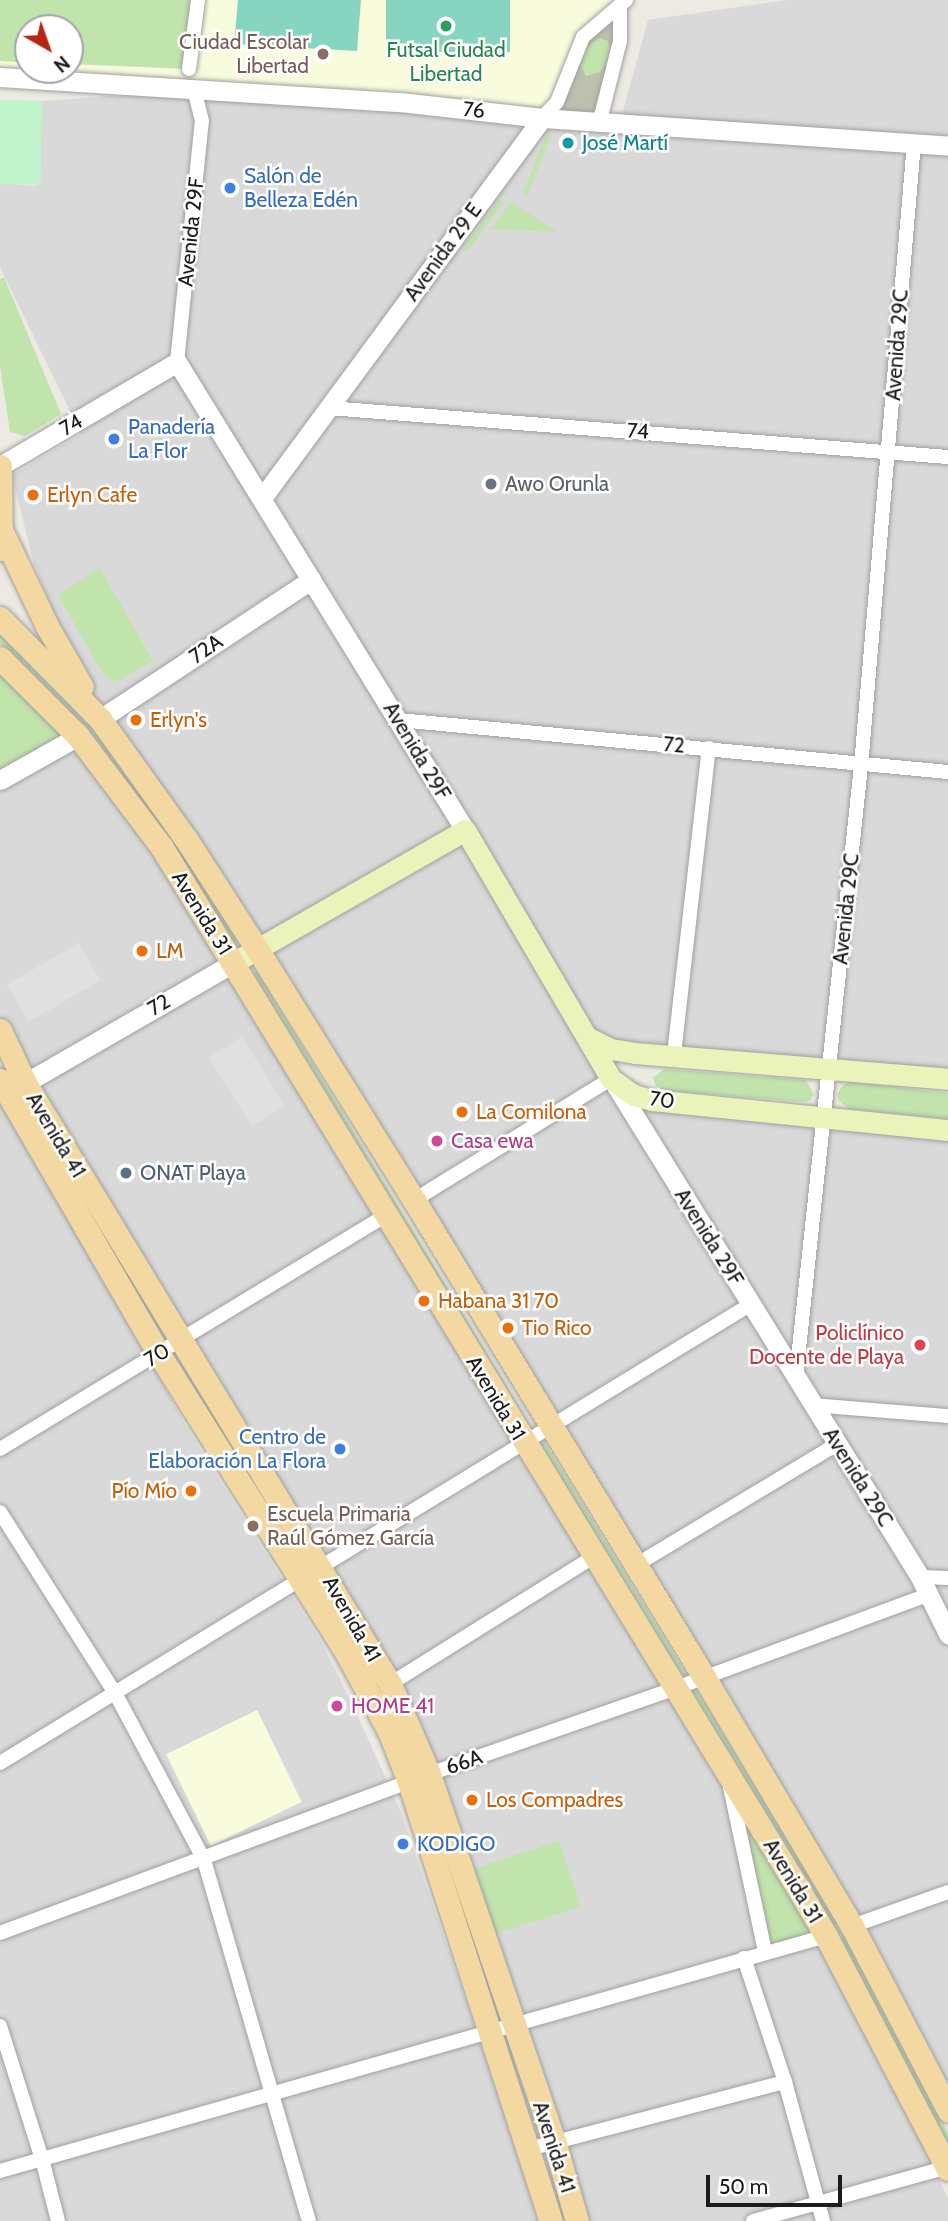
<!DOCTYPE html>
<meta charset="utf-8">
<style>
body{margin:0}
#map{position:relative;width:948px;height:2221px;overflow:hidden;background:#eceae2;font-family:Cabin,sans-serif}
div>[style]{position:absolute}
.residential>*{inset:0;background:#dad9d9}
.education>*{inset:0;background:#f8fcdc;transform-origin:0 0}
.construction>*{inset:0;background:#bec0af}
.grass>*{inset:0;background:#c1e3ac;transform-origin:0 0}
.park>*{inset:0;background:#c2f4cc;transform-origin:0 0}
.pitch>*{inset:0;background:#87d5c0;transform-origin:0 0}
.parking>*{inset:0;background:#e0e0e0;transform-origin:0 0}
.roads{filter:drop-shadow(0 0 2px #a0a0a0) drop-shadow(0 0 2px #a0a0a0)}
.minor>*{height:14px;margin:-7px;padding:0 7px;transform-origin:7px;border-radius:7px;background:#fff}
.tertiary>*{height:19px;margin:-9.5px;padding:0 9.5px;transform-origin:9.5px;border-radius:9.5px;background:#fff}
.secondary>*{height:21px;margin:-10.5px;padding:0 10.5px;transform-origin:10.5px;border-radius:10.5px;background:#eaf3ba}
.primary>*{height:23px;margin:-11.5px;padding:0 11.5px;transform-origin:11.5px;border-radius:11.5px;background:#f3d9a1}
.dots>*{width:19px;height:19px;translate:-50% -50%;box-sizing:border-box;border:4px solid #fff;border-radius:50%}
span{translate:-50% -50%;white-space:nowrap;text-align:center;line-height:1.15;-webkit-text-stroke:5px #fff;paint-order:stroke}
.education-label{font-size:21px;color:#785e54}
.right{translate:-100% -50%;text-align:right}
.left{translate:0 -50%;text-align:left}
.leisure-label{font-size:21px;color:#27864d}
.street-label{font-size:21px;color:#1c1c1c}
.culture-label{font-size:21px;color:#0d838f}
.shop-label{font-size:21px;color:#366cbe}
.worship-label{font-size:21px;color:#5b616d}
.food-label{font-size:21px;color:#c56008}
.hotel-label{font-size:21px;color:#b23c85}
.service-label{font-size:21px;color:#4e5e75}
.health-label{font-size:21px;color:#be3a42}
.north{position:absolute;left:14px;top:14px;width:70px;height:70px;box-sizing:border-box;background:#fff;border:2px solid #a4a4a4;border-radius:50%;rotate:140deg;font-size:19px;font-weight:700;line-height:28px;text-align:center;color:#1c1c1c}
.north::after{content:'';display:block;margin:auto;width:24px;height:32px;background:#b62412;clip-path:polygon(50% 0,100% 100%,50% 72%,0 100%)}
.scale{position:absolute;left:706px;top:2175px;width:136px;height:32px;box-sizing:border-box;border:4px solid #1c1c1c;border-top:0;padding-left:9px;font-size:21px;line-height:24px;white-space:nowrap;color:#1c1c1c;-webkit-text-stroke:5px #fff;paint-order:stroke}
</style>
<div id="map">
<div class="residential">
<i style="clip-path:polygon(787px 0,948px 0,948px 1079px,635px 1053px,618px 1064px,612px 1079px,634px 1095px,948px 1130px,948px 2110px,704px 1677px,100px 719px,34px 565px,12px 475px,81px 434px,0 267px,0 183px,37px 186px,42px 101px,205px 89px,621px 118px,648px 20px)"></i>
<i style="clip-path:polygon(78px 736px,161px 846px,826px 1936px,948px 2199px,948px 2221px,577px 2221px,429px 1774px,0 1030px,0 780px)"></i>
<i style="clip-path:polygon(0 1093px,81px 1233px,187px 1428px,322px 1643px,355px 1710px,400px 1810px,505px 2114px,538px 2221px,0 2221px)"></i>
</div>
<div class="education">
<i style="clip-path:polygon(evenodd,0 0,626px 0,542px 118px,0 79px,0 0,28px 28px,70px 28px,70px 70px,28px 70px,28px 28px)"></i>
<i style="left:257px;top:1710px;width:102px;height:101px;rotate:64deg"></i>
</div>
<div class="construction">
<i style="clip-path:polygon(620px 7px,600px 120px,542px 118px,576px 55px)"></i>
</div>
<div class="grass">
<i style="clip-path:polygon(0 0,198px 0,189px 69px,70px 64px,70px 28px,28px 28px,28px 63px,0 61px)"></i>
<i style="clip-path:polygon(599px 38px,608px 41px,611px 50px,607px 63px,600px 72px,586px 76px,580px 64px,585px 49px)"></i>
<i style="left:547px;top:133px;width:5px;height:65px;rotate:22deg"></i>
<i style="clip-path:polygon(499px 199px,504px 202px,468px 251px,464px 248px)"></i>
<i style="clip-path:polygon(511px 202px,557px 232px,491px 229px)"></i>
<i style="clip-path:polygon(4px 277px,61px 414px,25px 436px,10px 432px,0 366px,0 279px)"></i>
<i style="clip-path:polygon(100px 568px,153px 661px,120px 680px,112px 681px,101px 670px,58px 595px)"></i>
<i style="clip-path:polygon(0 634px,91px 726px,161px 820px,237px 939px,233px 942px,86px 730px,0 643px)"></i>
<i style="clip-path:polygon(0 658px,78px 736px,0 780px)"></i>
<i style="left:257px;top:971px;width:531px;height:5px;rotate:59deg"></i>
<i style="clip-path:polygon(664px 1069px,806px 1080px,814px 1095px,809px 1101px,802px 1102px,663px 1090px,656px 1086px,653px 1078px)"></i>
<i style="clip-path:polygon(850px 1082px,948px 1093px,948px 1119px,849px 1109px,839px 1101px,837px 1094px,843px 1085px)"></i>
<i style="clip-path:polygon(543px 1439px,687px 1675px,683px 1678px,538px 1442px)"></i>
<i style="left:696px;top:1688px;width:275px;height:6px;rotate:59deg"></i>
<i style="clip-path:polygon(727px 1772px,826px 1936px,765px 1952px)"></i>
<i style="left:559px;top:1841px;width:69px;height:102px;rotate:72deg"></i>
<i style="clip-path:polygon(845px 1936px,948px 2132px,948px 2144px,839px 1938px)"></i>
</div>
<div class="park">
<i style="left:0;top:100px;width:42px;height:84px;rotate:1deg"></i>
</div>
<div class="pitch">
<i style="clip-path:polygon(238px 0,361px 0,357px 51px,234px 44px)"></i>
<i style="left:386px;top:0;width:124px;height:52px"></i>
</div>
<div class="parking">
<i style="left:79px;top:943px;width:43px;height:83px;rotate:60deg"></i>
<i style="left:242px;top:1037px;width:81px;height:39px;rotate:58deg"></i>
</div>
<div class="roads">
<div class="minor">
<i style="left:189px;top:69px;width:70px;rotate:-82.6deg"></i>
<i style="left:542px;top:118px;width:22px;rotate:-47deg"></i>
<i style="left:557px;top:102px;width:70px;rotate:-68.2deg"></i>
<i style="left:583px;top:37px;width:57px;rotate:-40.7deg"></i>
<i style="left:600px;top:120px;width:81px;rotate:-75.8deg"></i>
<i style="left:620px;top:41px;width:34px;rotate:-90deg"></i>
<i style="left:177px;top:362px;width:242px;rotate:-84.1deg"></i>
<i style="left:202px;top:121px;width:33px;rotate:-104deg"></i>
<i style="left:329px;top:408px;width:621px;rotate:4.53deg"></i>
<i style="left:399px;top:720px;width:551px;rotate:5.41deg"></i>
<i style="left:674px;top:1054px;width:308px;rotate:-83.5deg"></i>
<i style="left:414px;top:1200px;width:231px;rotate:-31.6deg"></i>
<i style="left:796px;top:1377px;width:614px;rotate:-83.93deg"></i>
<i style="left:861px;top:766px;width:625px;rotate:-85.14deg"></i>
<i style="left:813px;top:1405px;width:135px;rotate:4.7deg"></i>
<i style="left:0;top:1449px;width:450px;rotate:-31.2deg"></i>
<i style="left:0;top:1512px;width:214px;rotate:57.6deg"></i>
<i style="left:115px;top:1693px;width:189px;rotate:61.9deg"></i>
<i style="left:204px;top:1860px;width:376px;rotate:73.8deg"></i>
<i style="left:636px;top:1565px;width:235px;rotate:-31deg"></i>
<i style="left:920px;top:1577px;width:28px;rotate:2deg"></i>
<i style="left:390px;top:1684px;width:239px;rotate:-32deg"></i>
<i style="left:0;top:1763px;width:880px;rotate:-31.43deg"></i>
<i style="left:730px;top:1787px;width:169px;rotate:78deg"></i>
<i style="left:852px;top:1926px;width:102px;rotate:-19.5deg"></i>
<i style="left:0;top:1933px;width:458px;rotate:-20.3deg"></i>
<i style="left:429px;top:1774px;width:262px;rotate:-19.2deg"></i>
<i style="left:676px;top:1688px;width:271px;rotate:-20.3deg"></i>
<i style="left:744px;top:1958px;width:131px;rotate:71.7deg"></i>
<i style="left:785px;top:2082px;width:144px;rotate:74.7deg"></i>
<i style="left:0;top:2026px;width:139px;rotate:72.5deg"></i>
<i style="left:42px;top:2159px;width:64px;rotate:75.5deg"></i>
<i style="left:529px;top:2149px;width:265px;rotate:-14.7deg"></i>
<i style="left:0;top:2171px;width:859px;rotate:-15.88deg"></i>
<i style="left:753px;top:2221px;width:202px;rotate:-15.5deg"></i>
</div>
<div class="tertiary">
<i style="left:0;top:77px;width:401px;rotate:3.6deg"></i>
<i style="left:400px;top:102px;width:143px;rotate:6.4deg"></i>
<i style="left:542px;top:118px;width:407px;rotate:3.9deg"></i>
<i style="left:0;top:466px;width:205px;rotate:-30.4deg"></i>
<i style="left:177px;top:362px;width:550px;rotate:58.39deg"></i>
<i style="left:262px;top:498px;width:472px;rotate:-53.6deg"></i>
<i style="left:100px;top:719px;width:253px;rotate:-33.4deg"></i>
<i style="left:0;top:780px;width:90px;rotate:-29.4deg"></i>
<i style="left:613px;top:1081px;width:583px;rotate:58.24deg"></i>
<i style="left:920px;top:1577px;width:64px;rotate:63.8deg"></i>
<i style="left:13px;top:1090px;width:254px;rotate:-30deg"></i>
</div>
<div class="secondary">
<i style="left:233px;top:963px;width:267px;rotate:-29.8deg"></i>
<i style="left:465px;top:830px;width:289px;rotate:59.6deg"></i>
<i style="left:611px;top:1079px;width:28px;rotate:35deg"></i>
<i style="left:634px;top:1095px;width:19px;rotate:16deg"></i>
<i style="left:652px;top:1100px;width:298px;rotate:5.8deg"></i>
<i style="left:587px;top:1037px;width:27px;rotate:27deg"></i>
<i style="left:611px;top:1049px;width:24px;rotate:9deg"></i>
<i style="left:635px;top:1053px;width:314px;rotate:4.7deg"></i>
</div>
<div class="primary">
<i style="left:0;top:466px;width:83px;rotate:89.3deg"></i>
<i style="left:3px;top:534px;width:102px;rotate:64.4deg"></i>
<i style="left:47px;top:626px;width:70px;rotate:60.2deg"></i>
<i style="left:0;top:618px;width:142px;rotate:45.3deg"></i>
<i style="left:100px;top:719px;width:148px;rotate:54.4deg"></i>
<i style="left:186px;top:839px;width:131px;rotate:57.2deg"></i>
<i style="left:257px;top:949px;width:296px;rotate:58deg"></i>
<i style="left:414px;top:1200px;width:558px;rotate:58.7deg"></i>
<i style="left:704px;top:1677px;width:290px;rotate:59.3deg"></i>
<i style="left:852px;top:1926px;width:208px;rotate:62.4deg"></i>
<i style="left:0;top:658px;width:110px;rotate:45deg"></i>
<i style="left:78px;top:736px;width:138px;rotate:53deg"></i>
<i style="left:161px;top:846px;width:1218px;rotate:58.57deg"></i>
<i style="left:796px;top:1885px;width:59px;rotate:59.5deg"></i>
<i style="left:826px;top:1936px;width:263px;rotate:62.4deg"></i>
<i style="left:0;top:1030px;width:59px;rotate:64.7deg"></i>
<i style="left:25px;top:1083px;width:703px;rotate:58.73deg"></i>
<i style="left:390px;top:1684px;width:98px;rotate:66.6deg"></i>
<i style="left:429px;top:1774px;width:391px;rotate:71.2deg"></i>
<i style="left:555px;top:2144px;width:80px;rotate:74.1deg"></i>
<i style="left:0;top:1080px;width:317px;rotate:59.9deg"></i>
<i style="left:159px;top:1354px;width:352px;rotate:57.9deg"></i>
<i style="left:346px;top:1652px;width:92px;rotate:61.5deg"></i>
<i style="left:390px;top:1733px;width:53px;rotate:68.8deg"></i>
<i style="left:409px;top:1782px;width:461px;rotate:72.1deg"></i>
</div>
</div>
<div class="dots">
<i style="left:446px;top:26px;background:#2e9e5b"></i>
<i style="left:323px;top:54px;background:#8d6e63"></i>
<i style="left:568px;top:143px;background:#0f9aa8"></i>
<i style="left:230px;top:188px;background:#3f7fe0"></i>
<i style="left:114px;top:439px;background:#3f7fe0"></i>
<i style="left:491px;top:484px;background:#6b7280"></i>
<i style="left:33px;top:495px;background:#e8710a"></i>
<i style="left:136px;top:720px;background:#e8710a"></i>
<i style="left:142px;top:951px;background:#e8710a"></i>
<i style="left:462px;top:1112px;background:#e8710a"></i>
<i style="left:437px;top:1141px;background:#d1479c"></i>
<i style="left:126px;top:1173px;background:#5c6f8a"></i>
<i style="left:424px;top:1301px;background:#e8710a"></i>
<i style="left:508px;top:1328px;background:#e8710a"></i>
<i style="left:920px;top:1345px;background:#e0444e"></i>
<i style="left:340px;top:1449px;background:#3f7fe0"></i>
<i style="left:191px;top:1491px;background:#e8710a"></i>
<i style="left:253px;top:1526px;background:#8d6e63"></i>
<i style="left:337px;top:1706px;background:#d1479c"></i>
<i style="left:472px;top:1800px;background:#e8710a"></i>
<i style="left:403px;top:1844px;background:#3f7fe0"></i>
</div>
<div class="education-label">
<span class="right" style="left:309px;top:54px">Ciudad Escolar<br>Libertad</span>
<span class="left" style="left:267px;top:1526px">Escuela Primaria<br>Raúl Gómez García</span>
</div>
<div class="leisure-label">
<span style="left:446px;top:62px">Futsal Ciudad<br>Libertad</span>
</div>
<div class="street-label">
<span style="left:474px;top:110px;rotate:6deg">76</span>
<span style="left:191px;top:232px;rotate:-84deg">Avenida 29F</span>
<span style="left:443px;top:252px;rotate:-54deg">Avenida 29 E</span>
<span style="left:897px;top:345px;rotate:-86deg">Avenida 29C</span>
<span style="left:71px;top:425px;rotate:-30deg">74</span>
<span style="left:638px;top:431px;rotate:4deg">74</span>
<span style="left:206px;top:649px;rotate:-34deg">72A</span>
<span style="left:674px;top:745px;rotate:5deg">72</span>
<span style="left:417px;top:751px;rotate:59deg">Avenida 29F</span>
<span style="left:846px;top:909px;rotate:-84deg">Avenida 29C</span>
<span style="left:202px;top:913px;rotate:58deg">Avenida 31</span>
<span style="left:159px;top:1005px;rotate:-30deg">72</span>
<span style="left:662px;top:1100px;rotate:8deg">70</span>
<span style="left:56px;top:1135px;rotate:59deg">Avenida 41</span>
<span style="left:709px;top:1237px;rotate:58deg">Avenida 29F</span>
<span style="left:157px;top:1355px;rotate:-31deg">70</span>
<span style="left:496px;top:1398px;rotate:59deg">Avenida 31</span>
<span style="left:858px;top:1477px;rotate:58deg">Avenida 29C</span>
<span style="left:352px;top:1619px;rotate:60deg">Avenida 41</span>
<span style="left:464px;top:1762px;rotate:-19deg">66A</span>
<span style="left:793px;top:1881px;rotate:59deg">Avenida 31</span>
<span style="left:554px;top:2147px;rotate:72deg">Avenida 41</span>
</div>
<div class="culture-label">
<span class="left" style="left:582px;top:143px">José Martí</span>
</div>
<div class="shop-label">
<span class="left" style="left:244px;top:188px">Salón de<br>Belleza Edén</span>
<span class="left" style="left:128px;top:439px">Panadería<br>La Flor</span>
<span class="right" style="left:326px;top:1449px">Centro de<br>Elaboración La Flora</span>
<span class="left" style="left:417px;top:1844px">KODIGO</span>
</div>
<div class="worship-label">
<span class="left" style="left:505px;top:484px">Awo Orunla</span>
</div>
<div class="food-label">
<span class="left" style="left:47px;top:495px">Erlyn Cafe</span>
<span class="left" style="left:150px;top:720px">Erlyn's</span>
<span class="left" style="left:156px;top:951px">LM</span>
<span class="left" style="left:476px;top:1112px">La Comilona</span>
<span class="left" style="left:438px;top:1301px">Habana 31 70</span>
<span class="left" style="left:522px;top:1328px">Tio Rico</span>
<span class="right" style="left:177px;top:1491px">Pío Mío</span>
<span class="left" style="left:486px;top:1800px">Los Compadres</span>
</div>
<div class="hotel-label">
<span class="left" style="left:451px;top:1141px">Casa ewa</span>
<span class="left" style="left:351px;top:1706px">HOME 41</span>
</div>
<div class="service-label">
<span class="left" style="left:140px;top:1173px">ONAT Playa</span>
</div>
<div class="health-label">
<span class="right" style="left:904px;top:1345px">Policlínico<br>Docente de Playa</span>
</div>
<div class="north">N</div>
<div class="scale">50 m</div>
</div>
